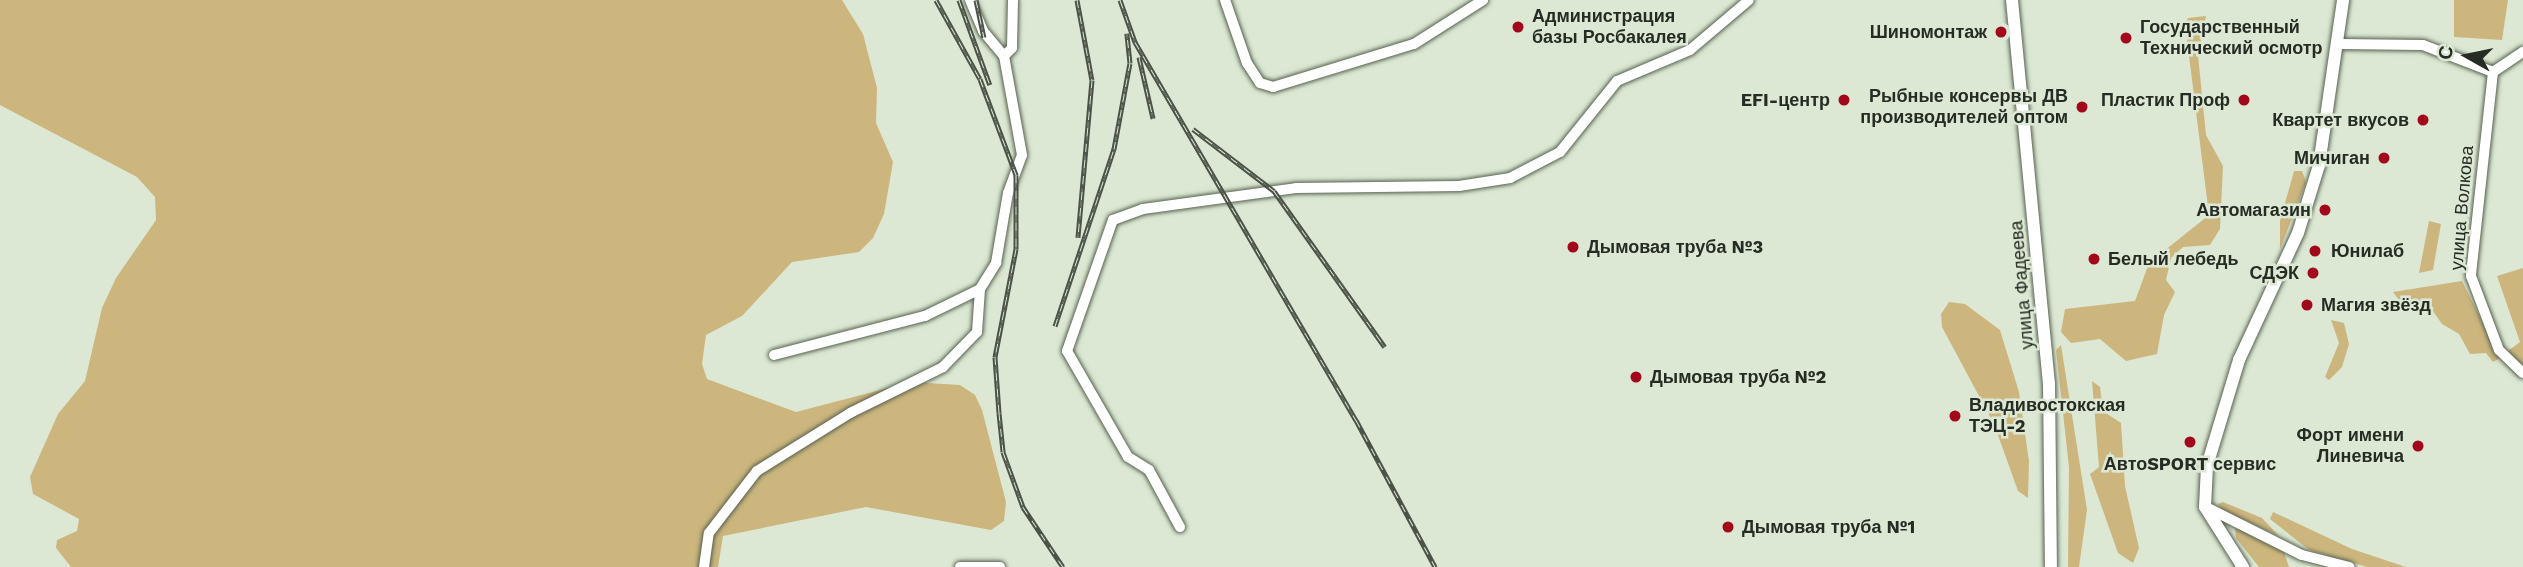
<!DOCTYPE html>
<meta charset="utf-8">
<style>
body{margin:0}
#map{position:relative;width:2523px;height:567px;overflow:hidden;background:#dce8d3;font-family:"Work Sans",sans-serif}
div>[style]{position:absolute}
.green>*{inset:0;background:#ccb67e}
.roads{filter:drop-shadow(0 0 2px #57614f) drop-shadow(0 0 2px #57614f)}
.minor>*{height:10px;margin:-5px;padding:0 5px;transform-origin:5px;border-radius:5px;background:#fff}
.major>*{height:12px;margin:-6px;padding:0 6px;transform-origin:6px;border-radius:6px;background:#fff}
.rail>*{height:5px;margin-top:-2.5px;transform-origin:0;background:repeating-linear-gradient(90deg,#dce8d3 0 8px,#4c5247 0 16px);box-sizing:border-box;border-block:2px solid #4c5247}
.dots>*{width:19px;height:19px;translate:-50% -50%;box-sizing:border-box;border:4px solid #dce8d3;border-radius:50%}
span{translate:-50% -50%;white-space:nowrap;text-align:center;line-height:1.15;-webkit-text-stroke:5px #dce8d3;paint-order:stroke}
.poi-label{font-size:18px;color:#262b23;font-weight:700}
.left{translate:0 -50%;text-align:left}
.right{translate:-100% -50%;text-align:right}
.street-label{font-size:18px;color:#262b23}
.north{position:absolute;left:2432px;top:21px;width:70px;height:70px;-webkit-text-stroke:5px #dce8d3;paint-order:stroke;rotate:279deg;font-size:19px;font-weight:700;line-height:28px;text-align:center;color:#262b23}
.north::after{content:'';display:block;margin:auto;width:24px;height:32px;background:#262b23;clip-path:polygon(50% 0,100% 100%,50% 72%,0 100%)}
</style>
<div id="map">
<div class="green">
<i style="clip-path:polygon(0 0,842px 0,863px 34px,877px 88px,876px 123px,893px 162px,884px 214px,873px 238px,859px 252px,792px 262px,742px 316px,706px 335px,702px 364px,707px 379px,796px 412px,911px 382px,960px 385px,975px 395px,982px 410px,1006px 502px,1004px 521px,991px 530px,866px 507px,723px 536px,718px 567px,71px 567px,56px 548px,57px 540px,77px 531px,79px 519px,33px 494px,30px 477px,58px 414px,85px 381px,102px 308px,116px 278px,156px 220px,155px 197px,137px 177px,0 105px)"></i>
<i style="clip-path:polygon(2454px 0,2508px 0,2502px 40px,2454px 37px)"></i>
<i style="clip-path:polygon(2206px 16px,2198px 55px,2206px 135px,2223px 166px,2220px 229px,2210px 245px,2183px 247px,2171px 258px,2166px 280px,2175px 292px,2164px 315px,2157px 354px,2126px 361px,2100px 339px,2071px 343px,2061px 332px,2065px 309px,2135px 301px,2149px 263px,2209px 215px,2185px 24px,2188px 18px)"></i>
<i style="clip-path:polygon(2294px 171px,2302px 171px,2306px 182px,2280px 249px,2280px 221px)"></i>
<i style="clip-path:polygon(2429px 221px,2441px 224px,2433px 270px,2419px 273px)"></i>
<i style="clip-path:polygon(2523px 268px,2523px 366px,2508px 351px,2520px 342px,2497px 276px)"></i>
<i style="clip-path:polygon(2462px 281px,2500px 358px,2493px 362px,2486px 353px,2470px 354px,2459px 334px,2442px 324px,2428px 304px,2405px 308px,2393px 292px)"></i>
<i style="clip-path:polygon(1949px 302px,1965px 304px,2000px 330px,2019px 392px,2029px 461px,2028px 498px,2018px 491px,1994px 424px,1942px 327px,1941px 314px)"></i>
<i style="clip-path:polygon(2331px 320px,2344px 323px,2349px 344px,2342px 367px,2329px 380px,2325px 377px,2339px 343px)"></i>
<i style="clip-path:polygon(2061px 345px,2087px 510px,2079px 567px,2068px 567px,2069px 467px,2056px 350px)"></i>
<i style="clip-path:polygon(2092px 381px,2100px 387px,2103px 411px,2121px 423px,2125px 486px,2139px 548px,2133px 563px,2118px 553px,2090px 474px,2099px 467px)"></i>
<i style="clip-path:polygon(2223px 502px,2262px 518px,2279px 536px,2222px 510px,2218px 504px)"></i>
<i style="clip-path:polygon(2273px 512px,2352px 549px,2406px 567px,2367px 567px,2309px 550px,2270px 519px)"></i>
<i style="clip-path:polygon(2240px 529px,2284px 552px,2289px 567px,2259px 567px,2236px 538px,2235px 529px)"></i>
</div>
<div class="roads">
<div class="minor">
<i style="left:970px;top:0;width:34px;rotate:67deg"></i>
<i style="left:983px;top:31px;width:33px;rotate:50deg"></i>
<i style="left:1004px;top:56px;width:11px;rotate:-45deg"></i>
<i style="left:1012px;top:48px;width:48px;rotate:-88.8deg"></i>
<i style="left:1225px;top:0;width:67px;rotate:70.8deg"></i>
<i style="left:1247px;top:63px;width:24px;rotate:57deg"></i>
<i style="left:1260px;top:83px;width:14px;rotate:17deg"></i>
<i style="left:1273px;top:87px;width:147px;rotate:-17deg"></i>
<i style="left:1414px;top:44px;width:82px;rotate:-32.5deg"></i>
<i style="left:2340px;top:44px;width:83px;rotate:0.7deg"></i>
<i style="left:2423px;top:45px;width:75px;rotate:21.1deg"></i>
<i style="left:2493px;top:72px;width:205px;rotate:96.2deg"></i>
<i style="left:2471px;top:276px;width:79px;rotate:69.3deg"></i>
<i style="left:2499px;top:350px;width:33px;rotate:44deg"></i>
<i style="left:2493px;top:72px;width:36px;rotate:-34deg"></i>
<i style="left:774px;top:355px;width:156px;rotate:-14.5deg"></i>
<i style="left:925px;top:316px;width:61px;rotate:-26.1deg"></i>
<i style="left:980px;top:289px;width:31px;rotate:-58deg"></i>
<i style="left:996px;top:263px;width:71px;rotate:-80.3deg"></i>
<i style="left:1008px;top:193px;width:40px;rotate:-69.8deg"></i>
<i style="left:1022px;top:155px;width:101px;rotate:-100.3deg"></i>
<i style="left:2206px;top:507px;width:107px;rotate:26.6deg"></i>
<i style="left:2302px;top:555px;width:49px;rotate:14.3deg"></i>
<i style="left:1180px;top:527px;width:65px;rotate:-118.5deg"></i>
<i style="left:1149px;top:470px;width:25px;rotate:-148deg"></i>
<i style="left:1128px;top:457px;width:122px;rotate:-119.9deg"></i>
<i style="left:1067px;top:351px;width:139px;rotate:-70.7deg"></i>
<i style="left:1113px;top:220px;width:32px;rotate:-20deg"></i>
<i style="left:1143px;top:209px;width:154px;rotate:-7.8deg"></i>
<i style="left:1296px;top:188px;width:163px;rotate:-0.7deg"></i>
<i style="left:1459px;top:186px;width:52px;rotate:-8.9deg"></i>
<i style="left:1510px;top:178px;width:56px;rotate:-27.5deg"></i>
<i style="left:1560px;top:152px;width:91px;rotate:-51.2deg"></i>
<i style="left:1617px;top:81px;width:79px;rotate:-23deg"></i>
<i style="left:1690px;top:50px;width:77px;rotate:-40.3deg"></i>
<i style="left:704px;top:567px;width:34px;rotate:-82deg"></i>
<i style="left:709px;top:533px;width:78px;rotate:-52.3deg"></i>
<i style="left:757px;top:471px;width:110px;rotate:-31.9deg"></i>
<i style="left:850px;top:413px;width:104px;rotate:-26.3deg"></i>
<i style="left:943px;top:367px;width:49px;rotate:-45.8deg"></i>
<i style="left:977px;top:332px;width:43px;rotate:-86deg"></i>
<i style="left:960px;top:567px;width:40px"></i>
</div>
<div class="major">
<i style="left:2012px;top:0;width:385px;rotate:84.5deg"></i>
<i style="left:2049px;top:383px;width:184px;rotate:89.4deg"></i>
<i style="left:2243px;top:567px;width:71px;rotate:-122.3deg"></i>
<i style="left:2205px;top:507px;width:41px;rotate:-87.2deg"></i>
<i style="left:2207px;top:466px;width:111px;rotate:-73.2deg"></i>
<i style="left:2239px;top:360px;width:140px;rotate:-65.1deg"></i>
<i style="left:2298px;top:233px;width:71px;rotate:-72.8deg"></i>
<i style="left:2319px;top:165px;width:167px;rotate:-81.7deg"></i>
</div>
</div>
<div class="rail">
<i style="left:936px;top:0;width:90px;rotate:60.9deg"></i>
<i style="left:980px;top:79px;width:103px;rotate:69.4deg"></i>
<i style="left:1016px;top:175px;width:74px;rotate:90deg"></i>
<i style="left:1016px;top:249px;width:110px;rotate:101deg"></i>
<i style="left:995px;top:357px;width:56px;rotate:85.9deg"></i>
<i style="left:999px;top:413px;width:39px;rotate:84deg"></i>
<i style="left:1003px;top:452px;width:59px;rotate:70deg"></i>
<i style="left:1023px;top:507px;width:72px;rotate:56.3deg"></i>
<i style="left:959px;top:0;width:90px;rotate:70deg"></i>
<i style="left:976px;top:0;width:38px;rotate:78deg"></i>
<i style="left:1077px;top:0;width:81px;rotate:79.4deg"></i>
<i style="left:1092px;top:80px;width:158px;rotate:95.1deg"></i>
<i style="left:1120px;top:0;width:45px;rotate:70.3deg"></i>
<i style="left:1135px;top:42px;width:438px;rotate:59.7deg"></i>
<i style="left:1356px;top:420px;width:167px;rotate:61.7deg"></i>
<i style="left:1139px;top:57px;width:63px;rotate:77.1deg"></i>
<i style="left:1193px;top:129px;width:102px;rotate:37.4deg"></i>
<i style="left:1274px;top:191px;width:191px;rotate:54.6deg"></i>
<i style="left:1055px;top:326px;width:187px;rotate:-71.6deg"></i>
<i style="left:1114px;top:149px;width:87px;rotate:-79.5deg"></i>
<i style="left:1130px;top:63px;width:30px;rotate:-96deg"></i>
</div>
<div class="dots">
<i style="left:1518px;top:27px;background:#a3071b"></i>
<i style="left:2001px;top:32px;background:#a3071b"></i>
<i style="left:2126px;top:38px;background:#a3071b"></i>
<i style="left:1844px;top:100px;background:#a3071b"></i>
<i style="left:2244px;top:100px;background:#a3071b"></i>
<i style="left:2082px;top:107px;background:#a3071b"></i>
<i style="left:2423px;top:120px;background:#a3071b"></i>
<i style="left:2384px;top:158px;background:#a3071b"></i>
<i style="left:2325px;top:210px;background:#a3071b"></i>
<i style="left:1573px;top:247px;background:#a3071b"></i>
<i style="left:2315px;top:251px;background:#a3071b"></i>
<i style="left:2094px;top:259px;background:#a3071b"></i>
<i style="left:2313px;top:273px;background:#a3071b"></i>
<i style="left:2307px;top:305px;background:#a3071b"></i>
<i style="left:1636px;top:377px;background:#a3071b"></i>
<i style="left:1955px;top:416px;background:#a3071b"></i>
<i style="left:2190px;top:442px;background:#a3071b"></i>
<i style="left:2418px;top:446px;background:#a3071b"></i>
<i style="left:1728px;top:527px;background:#a3071b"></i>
</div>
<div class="poi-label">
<span class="left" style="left:1532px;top:27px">Администрация<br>базы Росбакалея</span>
<span class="left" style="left:2140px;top:38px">Государственный<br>Технический осмотр</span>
<span class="right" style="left:1987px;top:32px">Шиномонтаж</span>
<span class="right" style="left:2068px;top:107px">Рыбные консервы ДВ<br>производителей оптом</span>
<span class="right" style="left:1830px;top:100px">EFI-центр</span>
<span class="right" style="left:2230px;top:100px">Пластик Проф</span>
<span class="right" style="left:2409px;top:120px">Квартет вкусов</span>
<span class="right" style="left:2370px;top:158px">Мичиган</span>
<span class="right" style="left:2311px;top:210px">Автомагазин</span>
<span class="left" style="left:1587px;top:247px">Дымовая труба №3</span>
<span class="left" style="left:2331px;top:251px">Юнилаб</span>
<span class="left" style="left:2108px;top:259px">Белый лебедь</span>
<span class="right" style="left:2299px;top:273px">СДЭК</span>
<span class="left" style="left:2321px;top:305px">Магия звёзд</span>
<span class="left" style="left:1650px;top:377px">Дымовая труба №2</span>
<span class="left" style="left:1969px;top:416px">Владивостокская<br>ТЭЦ-2</span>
<span class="right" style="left:2404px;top:446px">Форт имени<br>Линевича</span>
<span style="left:2190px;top:464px">АвтоSPORT сервис</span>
<span class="left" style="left:1742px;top:527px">Дымовая труба №1</span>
</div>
<div class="street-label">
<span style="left:2462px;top:208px;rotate:-85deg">улица Волкова</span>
<span style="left:2022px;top:285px;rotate:-95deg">улица Фадеева</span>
</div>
<div class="north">С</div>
</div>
